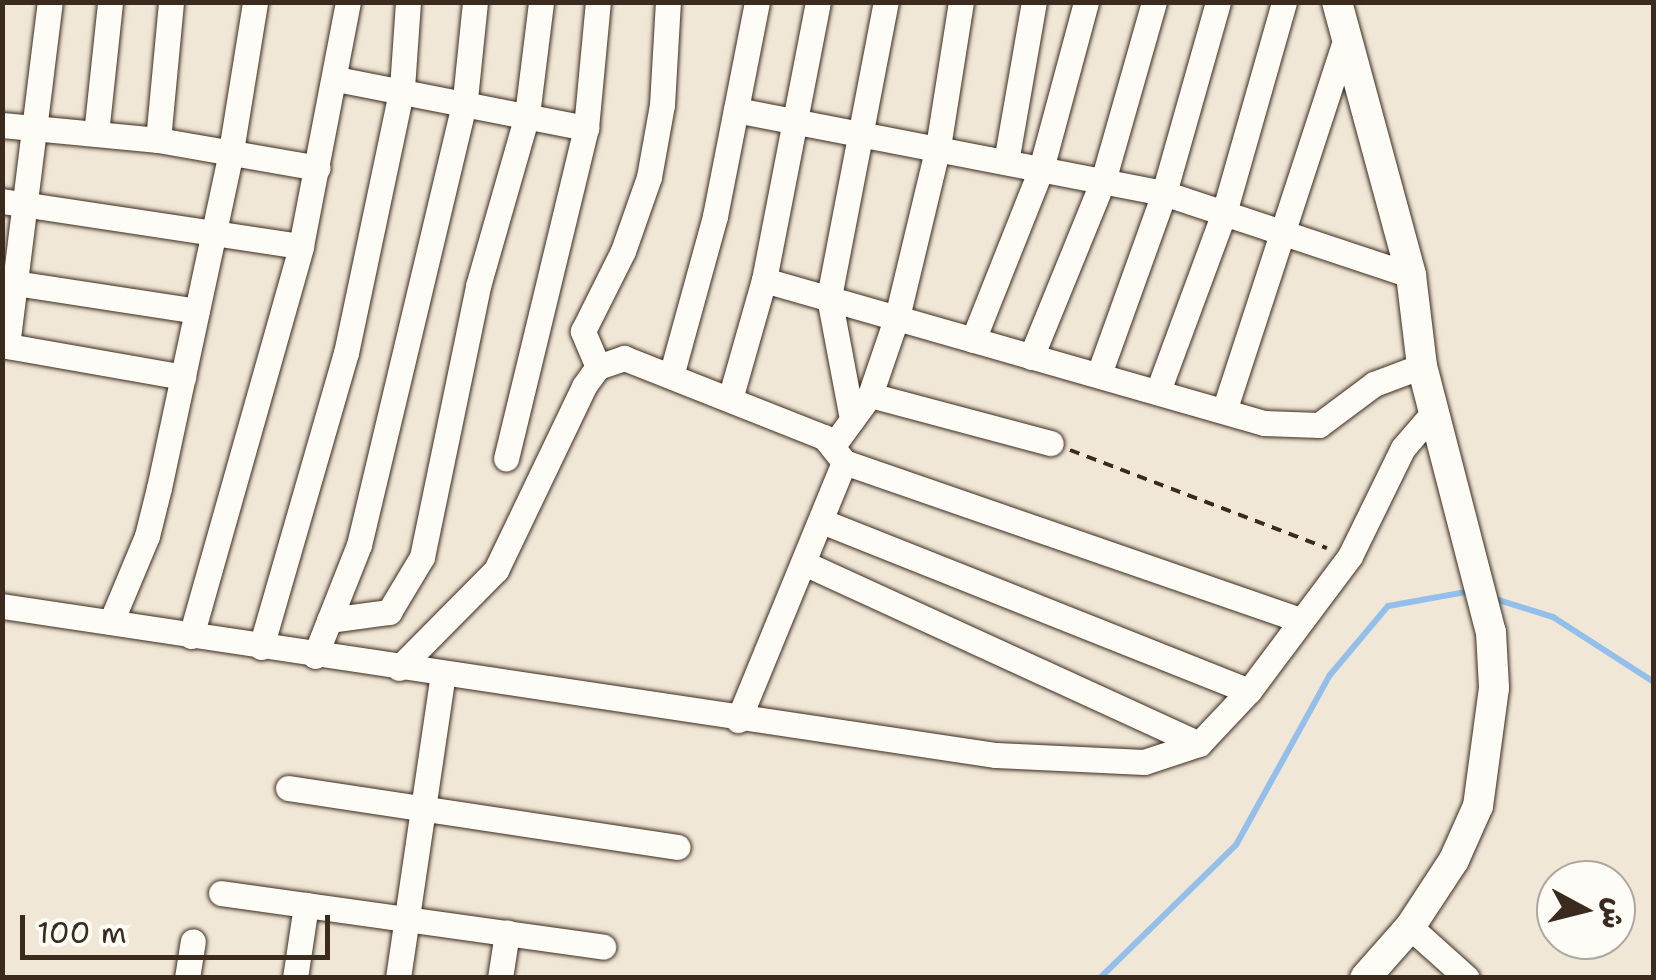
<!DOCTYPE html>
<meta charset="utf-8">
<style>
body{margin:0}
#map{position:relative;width:1656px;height:980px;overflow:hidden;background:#f1e7d6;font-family:"Shantell Sans","Playpen Sans Arabic",sans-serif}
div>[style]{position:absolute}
.stream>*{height:6px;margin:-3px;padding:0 3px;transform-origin:3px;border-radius:3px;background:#92bfec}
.path>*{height:4px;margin-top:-2px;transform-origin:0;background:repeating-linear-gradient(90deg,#3b2a1e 0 10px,transparent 0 18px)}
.roads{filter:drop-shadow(0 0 2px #3b2a1e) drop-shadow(0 0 2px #3b2a1e)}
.minor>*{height:25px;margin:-12.5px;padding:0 12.5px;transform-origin:12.5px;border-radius:12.5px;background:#fdfcf7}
.tertiary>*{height:30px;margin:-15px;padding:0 15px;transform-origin:15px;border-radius:15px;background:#fdfcf7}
span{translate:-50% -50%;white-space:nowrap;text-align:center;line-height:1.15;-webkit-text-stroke:8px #fdfcf7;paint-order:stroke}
.frame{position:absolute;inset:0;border:5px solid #3b2a1e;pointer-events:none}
.north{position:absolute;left:1536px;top:860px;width:100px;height:100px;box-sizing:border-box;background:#fdfcf7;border:2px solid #afa8a0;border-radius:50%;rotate:97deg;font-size:28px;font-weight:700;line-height:40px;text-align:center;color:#3b2a1e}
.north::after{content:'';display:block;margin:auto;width:35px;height:45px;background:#3b2a1e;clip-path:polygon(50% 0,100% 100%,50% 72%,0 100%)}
.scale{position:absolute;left:20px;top:915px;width:310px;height:45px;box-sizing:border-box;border:5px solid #3b2a1e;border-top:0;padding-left:12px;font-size:30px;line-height:35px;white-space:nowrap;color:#3b2a1e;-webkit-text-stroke:8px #fdfcf7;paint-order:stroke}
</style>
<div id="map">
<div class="stream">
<i style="left:1492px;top:598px;width:64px;rotate:17.3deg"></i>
<i style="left:1553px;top:617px;width:120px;rotate:32.8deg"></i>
<i style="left:1100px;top:978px;width:190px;rotate:-44.4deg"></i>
<i style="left:1236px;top:845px;width:194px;rotate:-61.1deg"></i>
<i style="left:1330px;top:675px;width:90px;rotate:-50deg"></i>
<i style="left:1388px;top:606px;width:84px;rotate:-10.2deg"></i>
</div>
<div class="path">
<i style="left:1070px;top:450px;width:275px;rotate:20.9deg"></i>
</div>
<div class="roads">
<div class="minor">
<i style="left:818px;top:2px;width:283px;rotate:101deg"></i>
<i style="left:764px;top:280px;width:520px;rotate:15.96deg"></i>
<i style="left:1264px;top:423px;width:55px;rotate:2.1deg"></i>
<i style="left:1319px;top:425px;width:69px;rotate:-36.7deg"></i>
<i style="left:1374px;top:384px;width:51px;rotate:-20.6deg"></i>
<i style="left:336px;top:79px;width:255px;rotate:11.1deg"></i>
<i style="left:586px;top:128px;width:340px;rotate:103.6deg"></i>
<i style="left:736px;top:110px;width:436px;rotate:11deg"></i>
<i style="left:1164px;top:193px;width:260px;rotate:18.4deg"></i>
<i style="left:2px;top:125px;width:157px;rotate:5.5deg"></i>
<i style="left:158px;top:140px;width:162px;rotate:9.9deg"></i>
<i style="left:586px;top:128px;width:127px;rotate:-84.6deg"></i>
<i style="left:96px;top:134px;width:133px;rotate:-83.9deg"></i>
<i style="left:158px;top:140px;width:139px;rotate:-84.6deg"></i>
<i style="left:1006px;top:162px;width:162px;rotate:-80.1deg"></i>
<i style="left:2px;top:201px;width:302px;rotate:8.6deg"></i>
<i style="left:2px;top:281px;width:197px;rotate:8.7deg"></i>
<i style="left:973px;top:340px;width:184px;rotate:-68.3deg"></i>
<i style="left:1041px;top:169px;width:173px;rotate:-74.9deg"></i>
<i style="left:2px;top:345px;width:184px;rotate:10deg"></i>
<i style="left:7px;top:346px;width:347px;rotate:-82.9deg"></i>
<i style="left:1031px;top:357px;width:190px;rotate:-67.8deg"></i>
<i style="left:1103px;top:181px;width:186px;rotate:-74.1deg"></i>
<i style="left:598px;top:367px;width:39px;rotate:-113deg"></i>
<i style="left:583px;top:331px;width:89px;rotate:-63.4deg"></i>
<i style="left:623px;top:251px;width:78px;rotate:-70.6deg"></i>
<i style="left:649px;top:177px;width:73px;rotate:-79.8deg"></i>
<i style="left:662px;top:105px;width:103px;rotate:-86.7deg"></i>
<i style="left:1099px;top:374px;width:192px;rotate:-70.2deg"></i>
<i style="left:1164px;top:193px;width:198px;rotate:-74.2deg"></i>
<i style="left:671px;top:376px;width:166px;rotate:-74.6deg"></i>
<i style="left:715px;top:216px;width:218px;rotate:-78.9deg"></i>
<i style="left:1158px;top:391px;width:190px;rotate:-69.7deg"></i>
<i style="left:1224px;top:213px;width:219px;rotate:-74.1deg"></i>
<i style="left:870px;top:395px;width:187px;rotate:14.9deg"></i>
<i style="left:730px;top:399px;width:124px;rotate:-74.1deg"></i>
<i style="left:1224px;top:411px;width:386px;rotate:-71.9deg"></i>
<i style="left:852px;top:419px;width:124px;rotate:-100.7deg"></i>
<i style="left:829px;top:297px;width:300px;rotate:-79.1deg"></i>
<i style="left:835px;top:443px;width:59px;rotate:-53.9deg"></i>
<i style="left:870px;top:395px;width:87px;rotate:-71.1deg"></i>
<i style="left:898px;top:313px;width:171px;rotate:-76.5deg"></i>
<i style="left:938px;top:147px;width:147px;rotate:-81deg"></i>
<i style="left:844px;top:462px;width:483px;rotate:19.1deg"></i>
<i style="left:824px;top:522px;width:457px;rotate:21.7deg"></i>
<i style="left:806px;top:564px;width:432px;rotate:24.6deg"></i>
<i style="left:2px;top:606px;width:1005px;rotate:8.53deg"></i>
<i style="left:996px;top:755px;width:148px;rotate:2.7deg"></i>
<i style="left:1144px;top:762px;width:58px;rotate:-18.1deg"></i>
<i style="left:1199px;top:744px;width:73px;rotate:-46.7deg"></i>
<i style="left:1249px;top:691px;width:169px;rotate:-53.2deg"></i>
<i style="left:1350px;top:556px;width:120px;rotate:-63.9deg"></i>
<i style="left:1403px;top:448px;width:46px;rotate:-49.4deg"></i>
<i style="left:329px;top:620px;width:61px;rotate:-7.6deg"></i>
<i style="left:389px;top:612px;width:64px;rotate:-59deg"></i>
<i style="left:422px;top:557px;width:277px;rotate:-78.3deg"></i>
<i style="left:478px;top:286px;width:178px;rotate:-74deg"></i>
<i style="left:527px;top:115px;width:114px;rotate:-82.9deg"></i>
<i style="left:111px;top:622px;width:93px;rotate:-67.3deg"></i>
<i style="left:147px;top:536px;width:49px;rotate:-76deg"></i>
<i style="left:159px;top:488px;width:345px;rotate:-77.9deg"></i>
<i style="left:231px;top:151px;width:151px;rotate:-80.8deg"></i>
<i style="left:191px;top:636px;width:405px;rotate:-74.2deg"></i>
<i style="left:301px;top:246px;width:248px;rotate:-79.1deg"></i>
<i style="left:261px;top:647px;width:306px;rotate:-73.9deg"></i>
<i style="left:346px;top:353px;width:271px;rotate:-78.1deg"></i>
<i style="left:402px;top:88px;width:86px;rotate:-86deg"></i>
<i style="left:315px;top:656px;width:119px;rotate:-68.4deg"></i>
<i style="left:359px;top:545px;width:458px;rotate:-76.6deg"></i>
<i style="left:465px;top:99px;width:98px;rotate:-84.1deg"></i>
<i style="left:399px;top:668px;width:138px;rotate:-45.3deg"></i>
<i style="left:496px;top:570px;width:204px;rotate:-64.4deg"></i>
<i style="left:584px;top:386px;width:24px;rotate:-54deg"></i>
<i style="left:598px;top:367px;width:28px;rotate:-19deg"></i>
<i style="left:624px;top:358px;width:215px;rotate:21.6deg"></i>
<i style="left:824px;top:437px;width:32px;rotate:51deg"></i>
<i style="left:844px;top:462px;width:279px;rotate:112.3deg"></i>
<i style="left:288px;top:788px;width:394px;rotate:8.6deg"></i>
<i style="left:221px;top:893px;width:386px;rotate:8deg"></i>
<i style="left:1410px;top:927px;width:76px;rotate:41.8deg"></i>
<i style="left:187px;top:978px;width:37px;rotate:-81deg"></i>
<i style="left:295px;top:978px;width:74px;rotate:-81.4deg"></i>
<i style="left:398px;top:978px;width:306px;rotate:-81.6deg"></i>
<i style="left:500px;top:978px;width:46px;rotate:-81.2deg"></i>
</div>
<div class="tertiary">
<i style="left:1337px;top:2px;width:283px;rotate:74.8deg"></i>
<i style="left:1411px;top:275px;width:92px;rotate:83.1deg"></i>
<i style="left:1422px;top:366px;width:275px;rotate:75.5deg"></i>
<i style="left:1491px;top:632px;width:56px;rotate:86.9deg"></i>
<i style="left:1494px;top:688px;width:119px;rotate:97.7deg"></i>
<i style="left:1478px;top:806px;width:59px;rotate:114deg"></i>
<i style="left:1454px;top:860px;width:80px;rotate:123.3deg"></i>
<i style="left:1410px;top:927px;width:68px;rotate:131.4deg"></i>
</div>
</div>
<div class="frame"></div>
<div class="north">ش</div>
<div class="scale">100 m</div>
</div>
